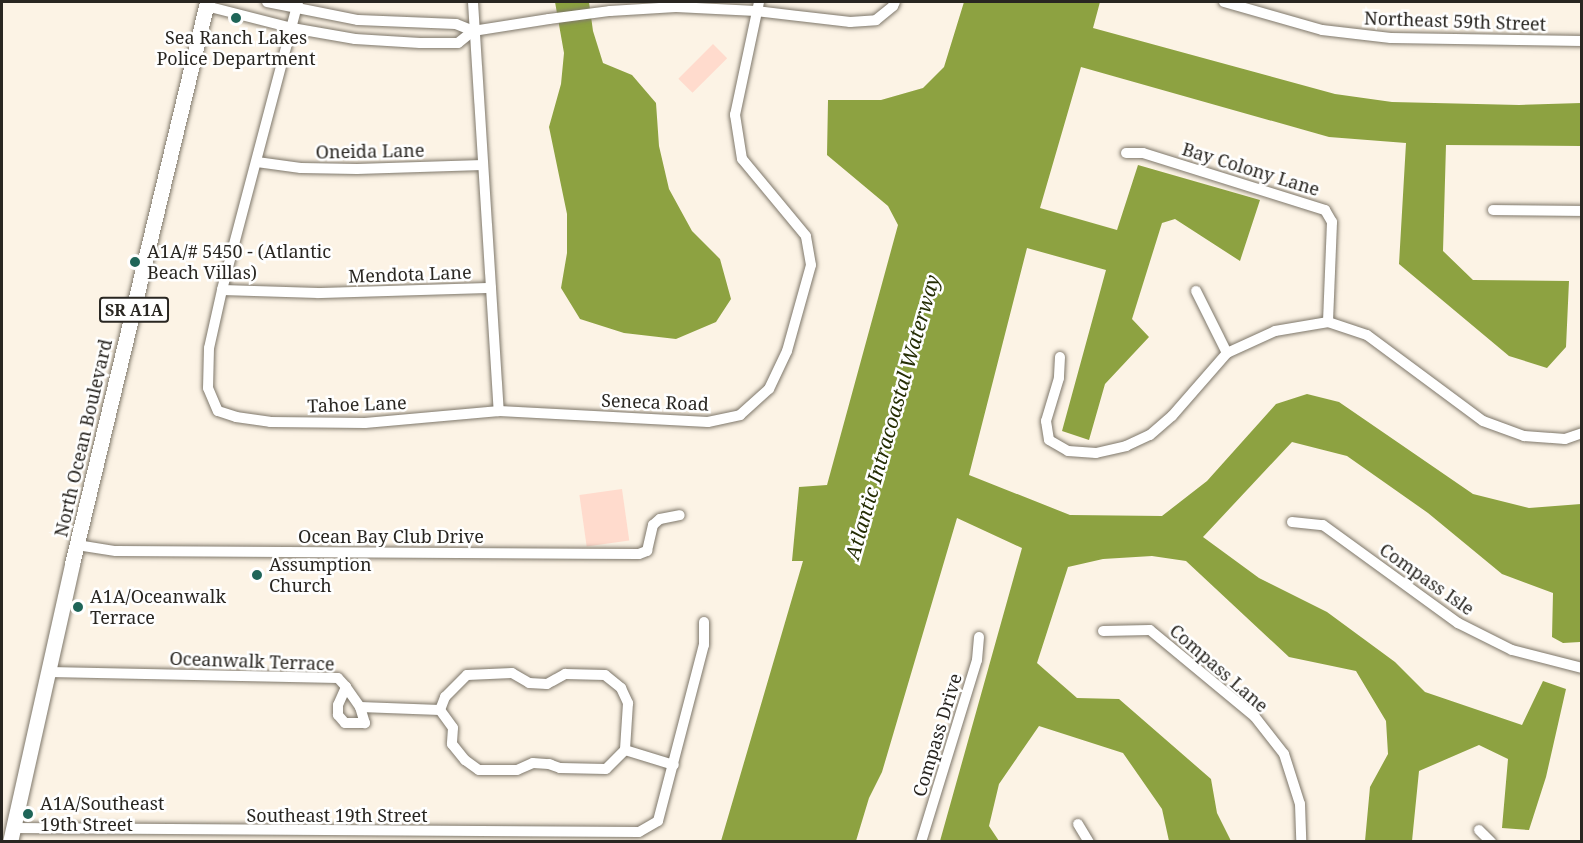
<!DOCTYPE html>
<style>
body{margin:0}
#map{position:relative;width:1583px;height:843px;overflow:hidden;background:#fcf3e5;font-family:"Noto Serif",serif}
div>[style]{position:absolute}
.green>*{inset:0;background:#ffdbcd;transform-origin:0 0}
.water>*{inset:0;background:#8da241}
.roads{filter:drop-shadow(0 0 2px #7e776a) drop-shadow(0 0 2px #7e776a)}
.street>*{height:10px;margin:-5px;padding:0 5px;transform-origin:5px;border-radius:5px;background:#fff}
.primary>*{height:15px;margin:-7.5px;padding:0 7.5px;transform-origin:7.5px;border-radius:7.5px;background:#fff}
.dots>*{width:16px;height:16px;translate:-50% -50%;box-sizing:border-box;border:3px solid #fff;border-radius:50%}
span{translate:-50% -50%;white-space:nowrap;text-align:center;line-height:1.15;-webkit-text-stroke:5px #fff;paint-order:stroke}
.shield-label span{padding:2px 4px;background:#fff;border:2px solid;border-radius:4px;-webkit-text-stroke-width:0}
.shield-label{font-size:16px;color:#292621;font-weight:700}
.street-label{font-size:18px;color:#292621}
.poi-label{font-size:18px;color:#292621}
.left{translate:0 -50%;text-align:left}
.water-label{font-size:20px;color:#252d04;font-style:italic}
.frame{position:absolute;inset:0;border:3px solid #292621;pointer-events:none}
</style>
<div id="map">
<div class="green">
<i style="left:713px;top:44px;width:20px;height:49px;rotate:45deg"></i>
<i style="left:622px;top:489px;width:52px;height:43px;rotate:82deg"></i>
</div>
<div class="water">
<i style="clip-path:polygon(555px 2px,589px 2px,593px 31px,603px 63px,632px 75px,656px 103px,659px 146px,669px 189px,692px 231px,720px 259px,731px 299px,716px 322px,676px 339px,624px 333px,580px 319px,561px 288px,567px 253px,567px 214px,549px 127px,561px 84px,564px 53px)"></i>
<i style="clip-path:polygon(964px 2px,1100px 2px,1093px 28px,1335px 94px,1392px 102px,1519px 105px,1581px 103px,1581px 146px,1446px 145px,1443px 251px,1473px 280px,1569px 281px,1566px 347px,1547px 368px,1509px 356px,1399px 264px,1406px 143px,1329px 137px,1081px 67px,1040px 208px,1117px 230px,1138px 165px,1260px 200px,1240px 261px,1175px 219px,1162px 223px,1132px 319px,1149px 337px,1105px 384px,1089px 440px,1062px 431px,1106px 270px,1027px 248px,969px 475px,1070px 515px,1162px 516px,1207px 481px,1276px 404px,1307px 394px,1339px 402px,1473px 494px,1529px 508px,1581px 504px,1580px 642px,1563px 643px,1552px 637px,1553px 593px,1502px 574px,1428px 513px,1347px 456px,1292px 442px,1203px 537px,1259px 578px,1327px 612px,1395px 662px,1425px 692px,1522px 725px,1543px 681px,1566px 689px,1546px 777px,1529px 830px,1502px 828px,1508px 759px,1479px 745px,1419px 771px,1412px 841px,1365px 841px,1370px 787px,1388px 754px,1386px 721px,1356px 671px,1289px 657px,1186px 561px,1152px 556px,1103px 559px,1068px 567px,1037px 663px,1077px 698px,1119px 699px,1211px 779px,1217px 813px,1231px 841px,1169px 841px,1162px 809px,1123px 753px,1039px 726px,999px 784px,989px 826px,999px 841px,940px 841px,1022px 548px,957px 518px,882px 772px,869px 798px,856px 841px,721px 841px,803px 561px,792px 561px,799px 487px,827px 485px,898px 225px,888px 206px,827px 155px,828px 100px,881px 100px,923px 88px,944px 67px)"></i>
</div>
<div class="roads">
<div class="street">
<i style="left:267px;top:2px;width:93px;rotate:11.2deg"></i>
<i style="left:358px;top:20px;width:98px;rotate:2.3deg"></i>
<i style="left:456px;top:24px;width:18px;rotate:22deg"></i>
<i style="left:298px;top:2px;width:298px;rotate:104.8deg"></i>
<i style="left:222px;top:290px;width:59px;rotate:102.6deg"></i>
<i style="left:209px;top:348px;width:40px;rotate:91.4deg"></i>
<i style="left:208px;top:388px;width:25px;rotate:67deg"></i>
<i style="left:218px;top:411px;width:19px;rotate:18deg"></i>
<i style="left:236px;top:417px;width:34px;rotate:8deg"></i>
<i style="left:270px;top:422px;width:95px;rotate:0.6deg"></i>
<i style="left:365px;top:423px;width:135px;rotate:-5.1deg"></i>
<i style="left:499px;top:411px;width:209px;rotate:3deg"></i>
<i style="left:708px;top:422px;width:33px;rotate:-12deg"></i>
<i style="left:740px;top:415px;width:39px;rotate:-42deg"></i>
<i style="left:769px;top:389px;width:42px;rotate:-64.7deg"></i>
<i style="left:787px;top:351px;width:89px;rotate:-74.4deg"></i>
<i style="left:811px;top:265px;width:29px;rotate:-100deg"></i>
<i style="left:806px;top:236px;width:100px;rotate:-129.7deg"></i>
<i style="left:742px;top:159px;width:45px;rotate:-99deg"></i>
<i style="left:735px;top:115px;width:116px;rotate:-78deg"></i>
<i style="left:473px;top:2px;width:410px;rotate:86.4deg"></i>
<i style="left:1224px;top:2px;width:102px;rotate:15.9deg"></i>
<i style="left:1322px;top:30px;width:69px;rotate:6.6deg"></i>
<i style="left:1391px;top:38px;width:191px;rotate:0.9deg"></i>
<i style="left:206px;top:6px;width:89px;rotate:14.3deg"></i>
<i style="left:292px;top:28px;width:64px;rotate:9.9deg"></i>
<i style="left:355px;top:39px;width:65px;rotate:3.5deg"></i>
<i style="left:420px;top:43px;width:38px"></i>
<i style="left:458px;top:43px;width:19px;rotate:-39deg"></i>
<i style="left:473px;top:31px;width:77px;rotate:-9deg"></i>
<i style="left:549px;top:19px;width:62px;rotate:-7.5deg"></i>
<i style="left:610px;top:11px;width:66px;rotate:-3.5deg"></i>
<i style="left:676px;top:7px;width:80px;rotate:2.9deg"></i>
<i style="left:756px;top:11px;width:95px;rotate:6.7deg"></i>
<i style="left:850px;top:22px;width:26px;rotate:-4deg"></i>
<i style="left:876px;top:20px;width:22px;rotate:-39deg"></i>
<i style="left:893px;top:6px;width:4px;rotate:-63deg"></i>
<i style="left:1126px;top:153px;width:17px"></i>
<i style="left:1143px;top:153px;width:191px;rotate:17.4deg"></i>
<i style="left:1325px;top:210px;width:14px;rotate:60deg"></i>
<i style="left:1332px;top:222px;width:100px;rotate:92.3deg"></i>
<i style="left:257px;top:162px;width:44px;rotate:7.8deg"></i>
<i style="left:301px;top:168px;width:56px;rotate:1deg"></i>
<i style="left:357px;top:169px;width:126px;rotate:-1.8deg"></i>
<i style="left:1493px;top:210px;width:89px;rotate:0.6deg"></i>
<i style="left:222px;top:290px;width:96px;rotate:1.8deg"></i>
<i style="left:318px;top:293px;width:173px;rotate:-1.7deg"></i>
<i style="left:1196px;top:291px;width:69px;rotate:63.4deg"></i>
<i style="left:1060px;top:357px;width:21px;rotate:93deg"></i>
<i style="left:1059px;top:378px;width:45px;rotate:106.8deg"></i>
<i style="left:1046px;top:421px;width:19px;rotate:81deg"></i>
<i style="left:1049px;top:440px;width:22px;rotate:30deg"></i>
<i style="left:1068px;top:451px;width:28px;rotate:4deg"></i>
<i style="left:1096px;top:453px;width:31px;rotate:-13deg"></i>
<i style="left:1126px;top:446px;width:26px;rotate:-25deg"></i>
<i style="left:1150px;top:435px;width:29px;rotate:-41deg"></i>
<i style="left:1172px;top:416px;width:84px;rotate:-48.9deg"></i>
<i style="left:1227px;top:353px;width:53px;rotate:-24.6deg"></i>
<i style="left:1275px;top:331px;width:54px;rotate:-9.6deg"></i>
<i style="left:1328px;top:322px;width:41px;rotate:18.4deg"></i>
<i style="left:1367px;top:335px;width:144px;rotate:36.6deg"></i>
<i style="left:1483px;top:421px;width:44px;rotate:20.1deg"></i>
<i style="left:1524px;top:436px;width:41px;rotate:4.2deg"></i>
<i style="left:1565px;top:439px;width:18px;rotate:-19deg"></i>
<i style="left:1292px;top:522px;width:31px;rotate:6deg"></i>
<i style="left:1323px;top:525px;width:167px;rotate:36deg"></i>
<i style="left:1458px;top:623px;width:60px;rotate:26.6deg"></i>
<i style="left:1512px;top:650px;width:72px;rotate:14.4deg"></i>
<i style="left:77px;top:545px;width:39px;rotate:9deg"></i>
<i style="left:116px;top:551px;width:523px;rotate:0.33deg"></i>
<i style="left:639px;top:554px;width:9px;rotate:-21deg"></i>
<i style="left:647px;top:551px;width:27px;rotate:-77deg"></i>
<i style="left:653px;top:525px;width:9px;rotate:-41deg"></i>
<i style="left:660px;top:519px;width:20px;rotate:-11deg"></i>
<i style="left:1103px;top:631px;width:47px;rotate:-1.2deg"></i>
<i style="left:1150px;top:630px;width:136px;rotate:39.6deg"></i>
<i style="left:1255px;top:717px;width:47px;rotate:51.9deg"></i>
<i style="left:1284px;top:754px;width:52px;rotate:72.3deg"></i>
<i style="left:1300px;top:804px;width:38px;rotate:88deg"></i>
<i style="left:49px;top:672px;width:289px;rotate:1.2deg"></i>
<i style="left:338px;top:678px;width:12px;rotate:48deg"></i>
<i style="left:346px;top:687px;width:24px;rotate:55deg"></i>
<i style="left:360px;top:707px;width:17px;rotate:73deg"></i>
<i style="left:365px;top:723px;width:20px;rotate:180deg"></i>
<i style="left:345px;top:723px;width:11px;rotate:-131deg"></i>
<i style="left:338px;top:715px;width:10px;rotate:-90deg"></i>
<i style="left:338px;top:705px;width:20px;rotate:-66deg"></i>
<i style="left:360px;top:707px;width:80px;rotate:2.1deg"></i>
<i style="left:440px;top:710px;width:22px;rotate:54deg"></i>
<i style="left:453px;top:728px;width:16px;rotate:94deg"></i>
<i style="left:452px;top:744px;width:21px;rotate:51deg"></i>
<i style="left:465px;top:760px;width:17px;rotate:36deg"></i>
<i style="left:479px;top:770px;width:38px"></i>
<i style="left:517px;top:770px;width:17px;rotate:-24deg"></i>
<i style="left:533px;top:763px;width:16px;rotate:4deg"></i>
<i style="left:549px;top:764px;width:12px;rotate:20deg"></i>
<i style="left:560px;top:768px;width:46px;rotate:1.2deg"></i>
<i style="left:606px;top:769px;width:27px;rotate:-45deg"></i>
<i style="left:625px;top:750px;width:51px;rotate:17deg"></i>
<i style="left:440px;top:710px;width:14px;rotate:-69deg"></i>
<i style="left:445px;top:697px;width:31px;rotate:-45deg"></i>
<i style="left:467px;top:675px;width:45px;rotate:-2.5deg"></i>
<i style="left:512px;top:673px;width:20px;rotate:30deg"></i>
<i style="left:529px;top:683px;width:18px;rotate:3deg"></i>
<i style="left:547px;top:684px;width:21px;rotate:-29deg"></i>
<i style="left:565px;top:674px;width:40px;rotate:1.4deg"></i>
<i style="left:605px;top:675px;width:21px;rotate:39deg"></i>
<i style="left:621px;top:688px;width:17px;rotate:65deg"></i>
<i style="left:628px;top:703px;width:47px;rotate:93.7deg"></i>
<i style="left:1078px;top:824px;width:21px;rotate:59deg"></i>
<i style="left:13px;top:828px;width:626px;rotate:0.37deg"></i>
<i style="left:639px;top:832px;width:22px;rotate:-30deg"></i>
<i style="left:658px;top:821px;width:182px;rotate:-75.4deg"></i>
<i style="left:704px;top:645px;width:23px;rotate:-90deg"></i>
<i style="left:1479px;top:830px;width:17px;rotate:45deg"></i>
<i style="left:921px;top:842px;width:190px;rotate:-72.9deg"></i>
<i style="left:977px;top:660px;width:23px;rotate:-85deg"></i>
</div>
<div class="primary">
<i style="left:10px;top:842px;width:285px;rotate:-77.4deg"></i>
<i style="left:72px;top:564px;width:578px;rotate:-76.49deg"></i>
</div>
</div>
<div class="dots">
<i style="left:236px;top:18px;background:#1f6558"></i>
<i style="left:135px;top:262px;background:#1f6558"></i>
<i style="left:257px;top:575px;background:#1f6558"></i>
<i style="left:78px;top:607px;background:#1f6558"></i>
<i style="left:28px;top:814px;background:#1f6558"></i>
</div>
<div class="shield-label">
<span style="left:134px;top:310px">SR A1A</span>
</div>
<div class="street-label">
<span style="left:1455px;top:21px;rotate:2deg">Northeast 59th Street</span>
<span style="left:370px;top:151px;rotate:-1deg">Oneida Lane</span>
<span style="left:1251px;top:169px;rotate:17deg">Bay Colony Lane</span>
<span style="left:410px;top:274px;rotate:-2deg">Mendota Lane</span>
<span style="left:655px;top:402px;rotate:2deg">Seneca Road</span>
<span style="left:357px;top:404px;rotate:-2deg">Tahoe Lane</span>
<span style="left:83px;top:438px;rotate:-77deg">North Ocean Boulevard</span>
<span style="left:391px;top:536px">Ocean Bay Club Drive</span>
<span style="left:1427px;top:579px;rotate:35deg">Compass Isle</span>
<span style="left:252px;top:661px;rotate:2deg">Oceanwalk Terrace</span>
<span style="left:1219px;top:668px;rotate:41deg">Compass Lane</span>
<span style="left:937px;top:735px;rotate:-73deg">Compass Drive</span>
<span style="left:337px;top:815px">Southeast 19th Street</span>
</div>
<div class="poi-label">
<span style="left:236px;top:48px">Sea Ranch Lakes<br>Police Department</span>
<span class="left" style="left:147px;top:262px">A1A/# 5450 - (Atlantic<br>Beach Villas)</span>
<span class="left" style="left:269px;top:575px">Assumption<br>Church</span>
<span class="left" style="left:90px;top:607px">A1A/Oceanwalk<br>Terrace</span>
<span class="left" style="left:40px;top:814px">A1A/Southeast<br>19th Street</span>
</div>
<div class="water-label">
<span style="left:892px;top:417px;rotate:-74deg">Atlantic Intracoastal Waterway</span>
</div>
<div class="frame"></div>
</div>
